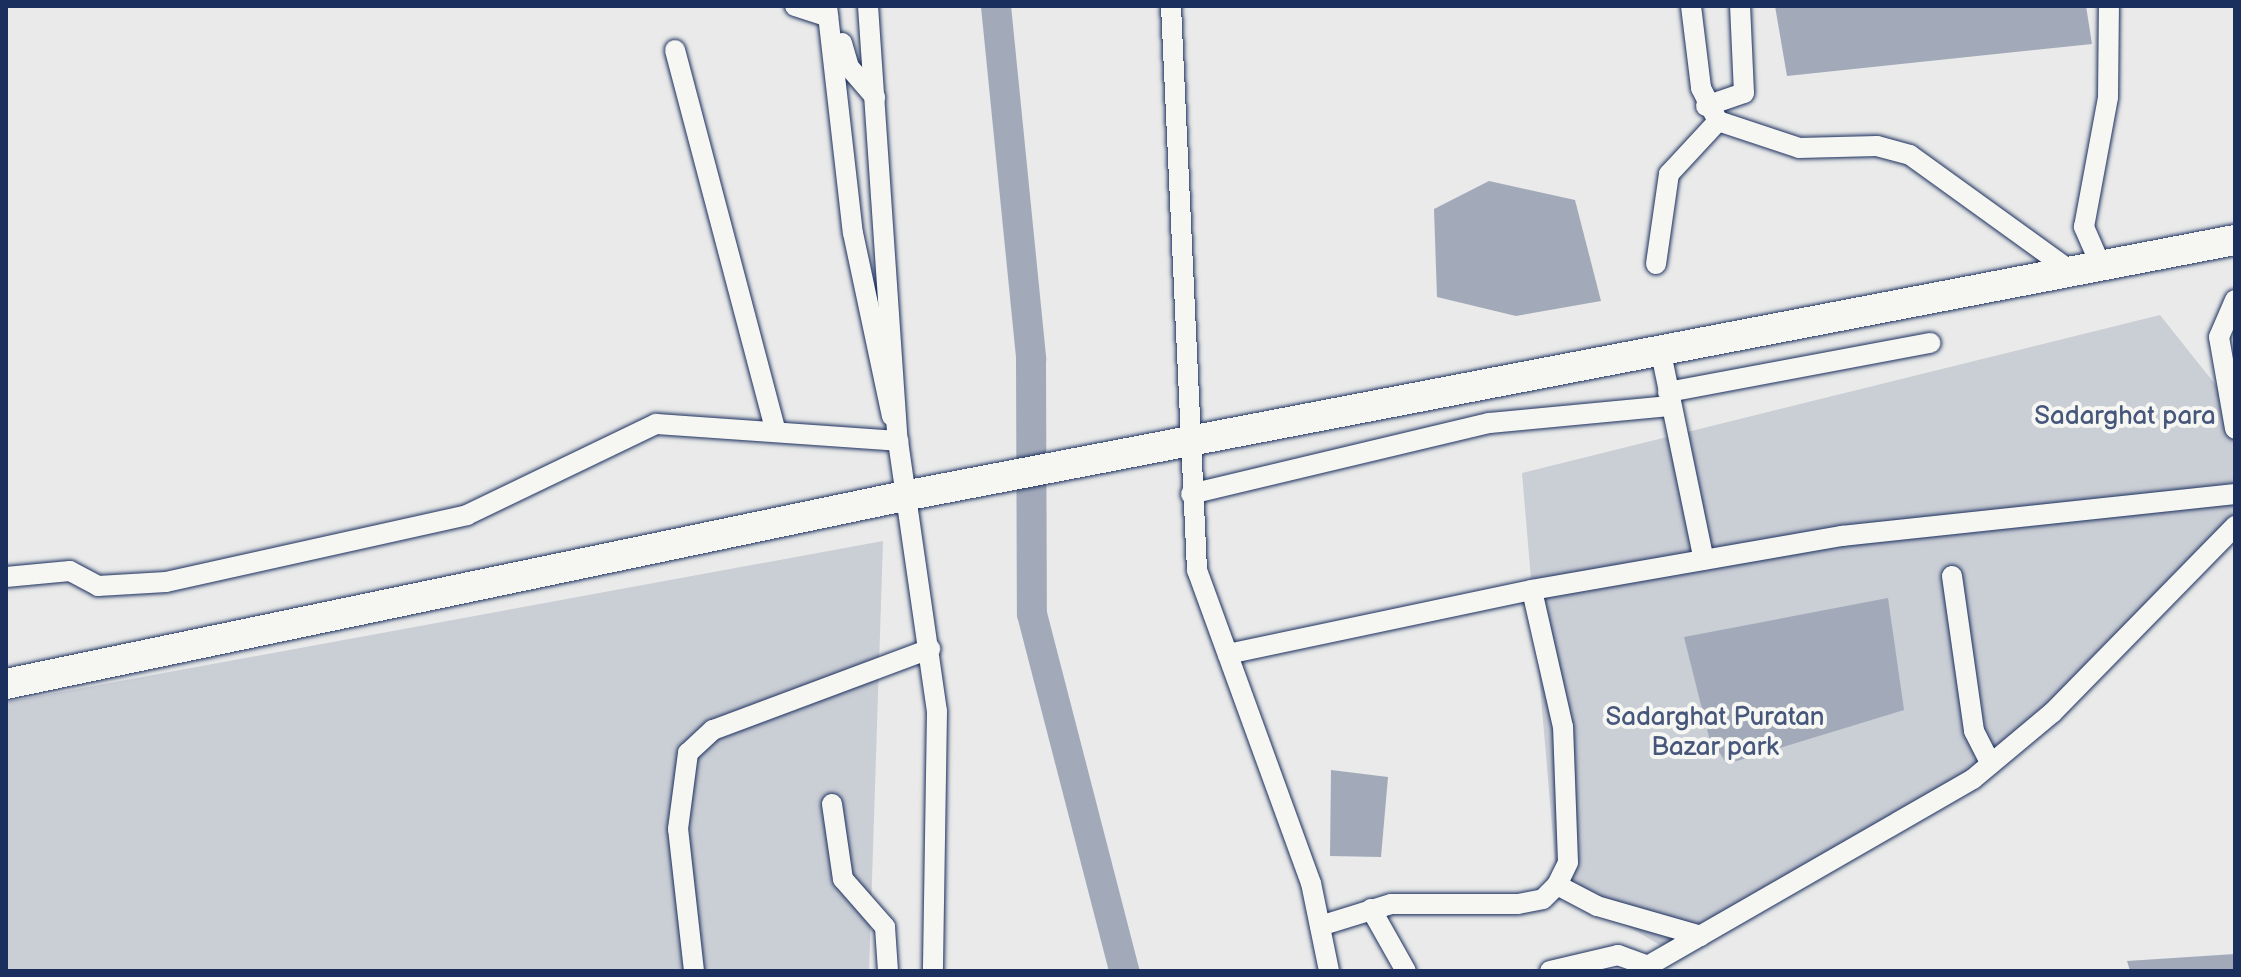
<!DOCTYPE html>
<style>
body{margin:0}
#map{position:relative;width:2241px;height:977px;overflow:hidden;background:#e9eae9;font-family:"Balsamiq Sans",sans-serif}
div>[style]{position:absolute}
.green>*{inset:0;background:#caced5}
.water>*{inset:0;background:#a2aaba}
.river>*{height:30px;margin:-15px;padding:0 15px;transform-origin:15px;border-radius:15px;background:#a2aaba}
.roads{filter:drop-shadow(0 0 2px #1b2f5e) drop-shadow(0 0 2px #1b2f5e)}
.minor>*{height:20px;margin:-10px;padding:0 10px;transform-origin:10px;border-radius:10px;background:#f6f6f2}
.highway>*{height:30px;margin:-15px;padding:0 15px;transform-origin:15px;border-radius:15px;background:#f6f6f2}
span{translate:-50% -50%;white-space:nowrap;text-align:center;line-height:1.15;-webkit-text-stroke:8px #f6f6f2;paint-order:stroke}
.park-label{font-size:26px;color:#47577c}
.frame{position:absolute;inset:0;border:8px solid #1b2f5e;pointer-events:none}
</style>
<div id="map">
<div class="green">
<i style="clip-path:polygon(2160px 315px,2226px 398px,2235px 423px,2235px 516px,1991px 764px,1672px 952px,1557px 885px,1522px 473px)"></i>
<i style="clip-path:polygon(883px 541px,869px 971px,6px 971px,6px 702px)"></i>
</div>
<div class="water">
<i style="clip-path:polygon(1775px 6px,2086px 6px,2092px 44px,1787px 76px)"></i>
<i style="clip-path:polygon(1489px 181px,1575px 200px,1601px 301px,1516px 316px,1437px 297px,1434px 209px)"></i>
<i style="clip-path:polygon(1888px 598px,1904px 710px,1727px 764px,1709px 737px,1684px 637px)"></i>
<i style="clip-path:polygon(1331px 770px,1388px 777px,1381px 857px,1330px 856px)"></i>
<i style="clip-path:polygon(2235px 954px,2235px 971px,2130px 971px,2127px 961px)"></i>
</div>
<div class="river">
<i style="left:996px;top:6px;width:355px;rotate:84.3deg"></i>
<i style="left:1031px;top:359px;width:255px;rotate:89.8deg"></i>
<i style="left:1032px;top:614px;width:369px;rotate:75.5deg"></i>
</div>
<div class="roads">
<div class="minor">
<i style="left:795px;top:6px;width:35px;rotate:18deg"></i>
<i style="left:827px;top:6px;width:228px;rotate:83.5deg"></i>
<i style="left:853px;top:233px;width:187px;rotate:78deg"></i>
<i style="left:868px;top:6px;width:436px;rotate:86.1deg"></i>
<i style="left:898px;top:441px;width:273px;rotate:81.8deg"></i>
<i style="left:937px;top:711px;width:260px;rotate:90.9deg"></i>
<i style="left:1171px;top:6px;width:565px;rotate:87.36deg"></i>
<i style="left:1197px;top:570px;width:333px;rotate:70deg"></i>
<i style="left:1311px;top:883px;width:90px;rotate:78.4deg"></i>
<i style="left:1691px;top:6px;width:83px;rotate:83deg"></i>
<i style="left:1701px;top:88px;width:37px;rotate:63deg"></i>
<i style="left:1718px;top:121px;width:85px;rotate:18.4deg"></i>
<i style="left:1799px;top:148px;width:78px;rotate:-1.5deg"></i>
<i style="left:1877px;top:146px;width:34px;rotate:15deg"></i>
<i style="left:1910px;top:155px;width:200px;rotate:35.8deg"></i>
<i style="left:842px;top:43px;width:25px;rotate:74deg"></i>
<i style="left:849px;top:67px;width:40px;rotate:49deg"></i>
<i style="left:675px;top:50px;width:392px;rotate:75.2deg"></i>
<i style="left:1706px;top:106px;width:40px;rotate:-18.9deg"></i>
<i style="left:1744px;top:93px;width:87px;rotate:-92.6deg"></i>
<i style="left:1656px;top:264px;width:91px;rotate:-81.8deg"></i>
<i style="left:1669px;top:174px;width:72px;rotate:-47.2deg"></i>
<i style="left:2101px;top:266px;width:43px;rotate:-113.6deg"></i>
<i style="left:2084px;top:227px;width:132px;rotate:-79.5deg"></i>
<i style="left:2108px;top:97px;width:91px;rotate:-89.4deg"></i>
<i style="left:2235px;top:300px;width:40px;rotate:113.4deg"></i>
<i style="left:2219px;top:337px;width:93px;rotate:80.1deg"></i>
<i style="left:1661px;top:353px;width:211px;rotate:78.3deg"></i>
<i style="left:1668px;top:392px;width:267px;rotate:-10.6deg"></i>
<i style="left:1191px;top:494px;width:306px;rotate:-13.4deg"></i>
<i style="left:1489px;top:423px;width:182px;rotate:-5.4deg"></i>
<i style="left:1952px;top:576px;width:157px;rotate:81.9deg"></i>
<i style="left:1974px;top:731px;width:37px;rotate:63deg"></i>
<i style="left:6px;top:577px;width:64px;rotate:-5.4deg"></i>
<i style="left:70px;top:571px;width:32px;rotate:28deg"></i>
<i style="left:98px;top:586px;width:68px;rotate:-3.4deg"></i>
<i style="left:166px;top:582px;width:308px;rotate:-12.5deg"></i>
<i style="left:467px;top:515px;width:210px;rotate:-25.7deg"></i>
<i style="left:656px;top:424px;width:243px;rotate:4deg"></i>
<i style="left:1228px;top:654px;width:311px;rotate:-11.9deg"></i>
<i style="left:1532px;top:590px;width:315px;rotate:-9.9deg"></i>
<i style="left:1842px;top:536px;width:395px;rotate:-6.1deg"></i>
<i style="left:832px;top:804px;width:76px;rotate:81.7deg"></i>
<i style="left:843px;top:879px;width:64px;rotate:48.8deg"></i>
<i style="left:885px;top:927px;width:44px;rotate:86.1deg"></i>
<i style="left:1557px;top:885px;width:45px;rotate:27.7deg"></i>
<i style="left:1597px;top:906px;width:108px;rotate:16.1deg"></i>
<i style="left:1371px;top:909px;width:71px;rotate:60.6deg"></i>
<i style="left:1320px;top:926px;width:74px;rotate:-17.2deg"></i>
<i style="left:1391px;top:904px;width:127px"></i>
<i style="left:1518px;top:904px;width:25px;rotate:-11deg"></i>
<i style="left:1543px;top:899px;width:20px;rotate:-45deg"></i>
<i style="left:1557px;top:885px;width:25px;rotate:-64deg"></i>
<i style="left:1568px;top:862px;width:135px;rotate:-92.1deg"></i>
<i style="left:1563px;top:727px;width:140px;rotate:-102.8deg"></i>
<i style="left:694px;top:971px;width:143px;rotate:-96.4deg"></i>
<i style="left:678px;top:829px;width:77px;rotate:-82.5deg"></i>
<i style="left:688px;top:753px;width:34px;rotate:-43deg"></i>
<i style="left:713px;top:730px;width:232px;rotate:-20.5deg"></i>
<i style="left:1550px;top:971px;width:70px;rotate:-13.2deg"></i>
<i style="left:1618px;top:955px;width:32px;rotate:20deg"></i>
<i style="left:1639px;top:971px;width:385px;rotate:-29.9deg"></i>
<i style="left:1973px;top:779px;width:103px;rotate:-39.9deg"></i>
<i style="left:2052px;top:713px;width:262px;rotate:-45.6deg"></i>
</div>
<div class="highway">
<i style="left:6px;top:684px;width:917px;rotate:-11.82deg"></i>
<i style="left:904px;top:496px;width:1355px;rotate:-10.89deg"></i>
</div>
</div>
<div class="park-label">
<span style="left:2125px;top:417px">Sadarghat para</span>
<span style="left:1715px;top:733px">Sadarghat Puratan<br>Bazar park</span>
</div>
<div class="frame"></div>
</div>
